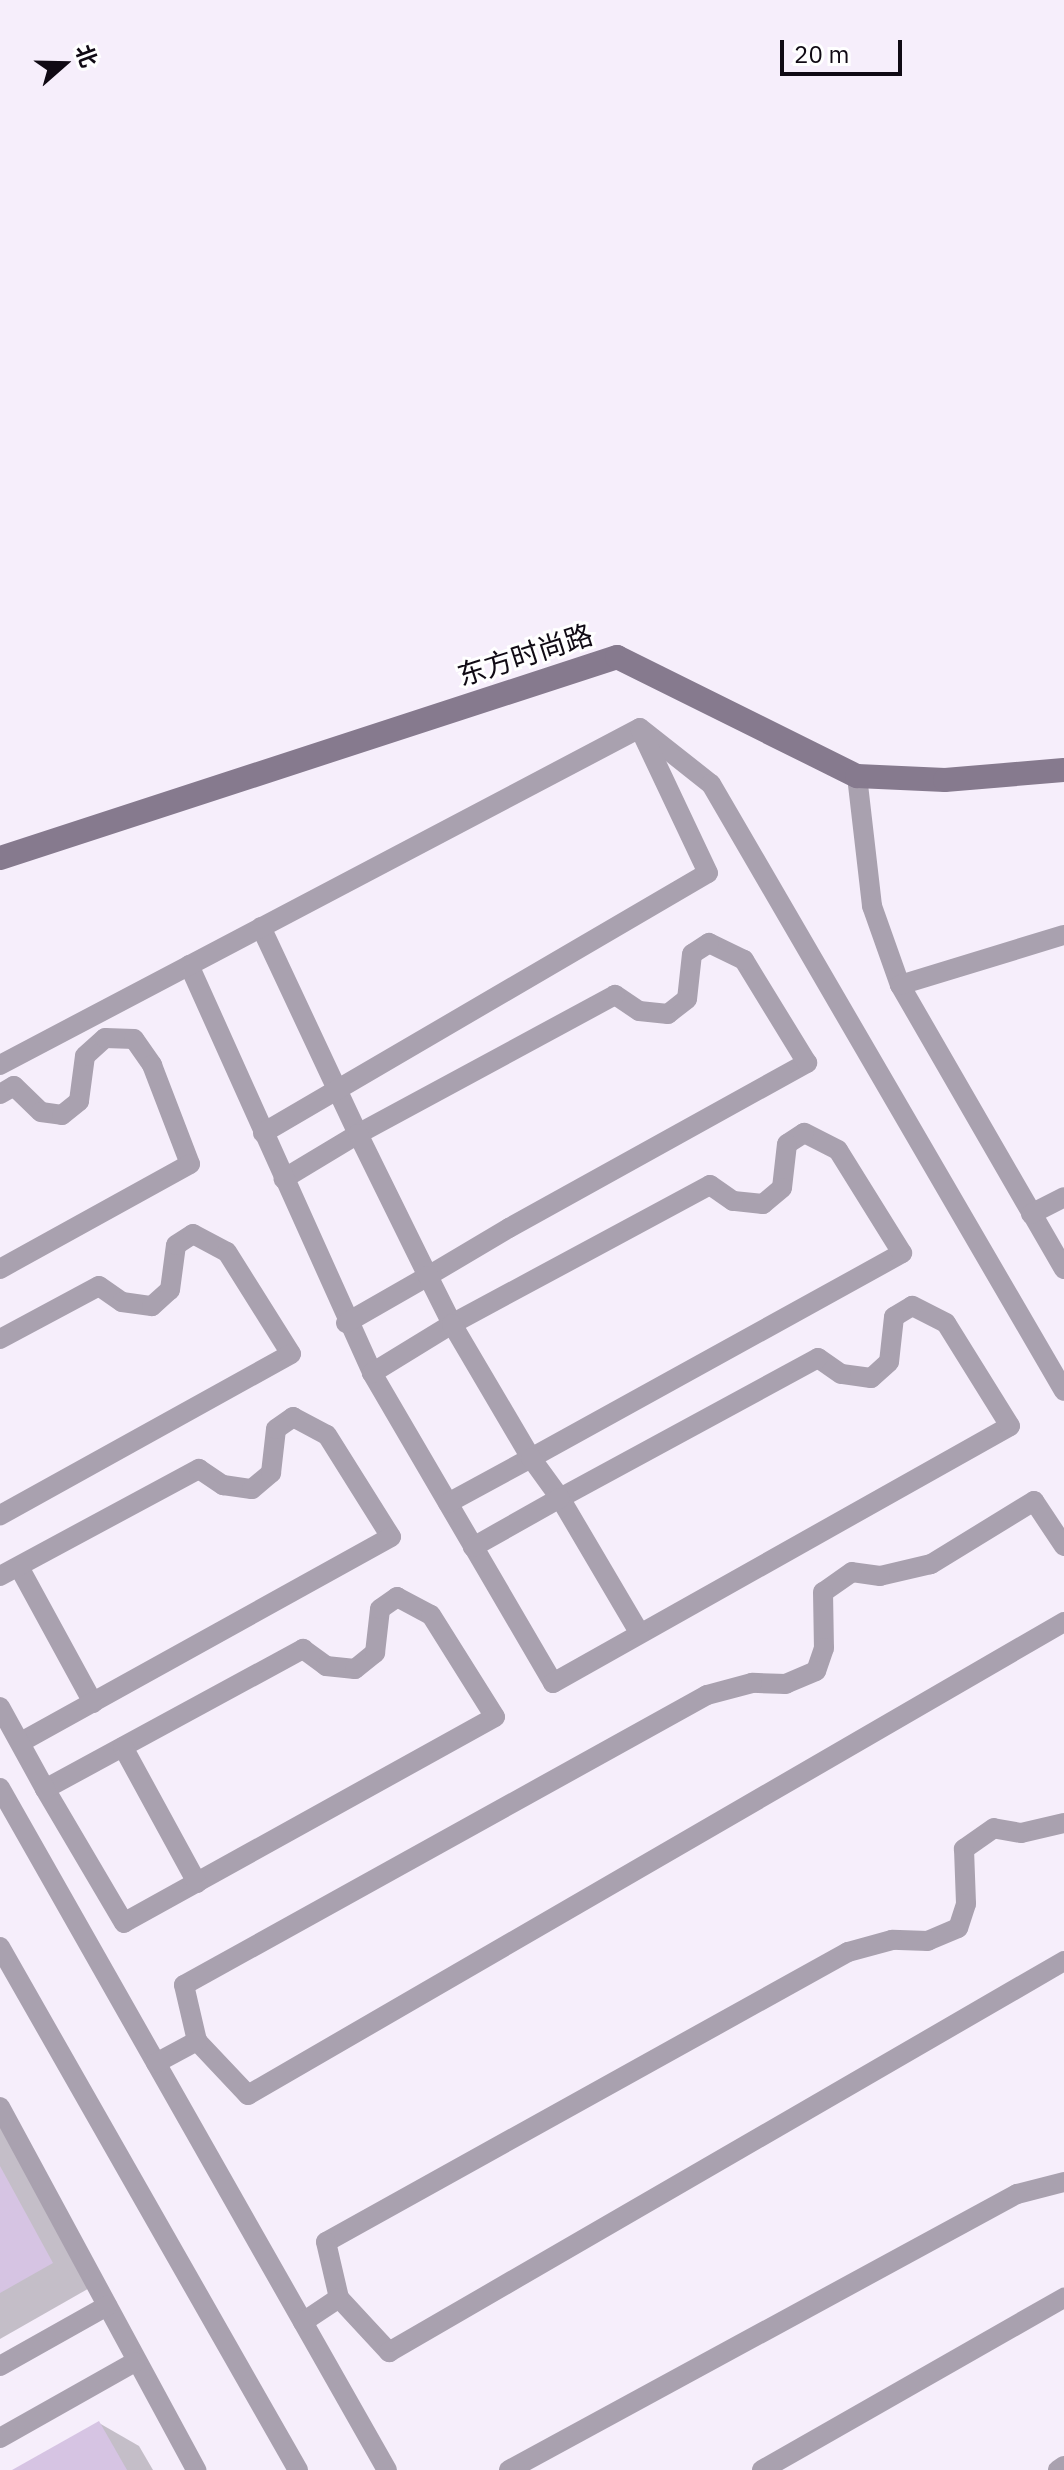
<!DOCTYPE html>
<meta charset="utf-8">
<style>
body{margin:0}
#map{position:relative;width:1064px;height:2470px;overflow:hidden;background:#f6eefb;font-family:"IBM Plex Sans","Noto Sans SC",sans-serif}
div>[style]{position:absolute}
.shadow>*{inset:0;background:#0003}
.building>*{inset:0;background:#d6c4e3}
.lane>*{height:20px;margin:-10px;padding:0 10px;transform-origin:10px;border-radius:10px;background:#a9a1af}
.secondary>*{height:24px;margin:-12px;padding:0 12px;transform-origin:12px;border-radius:12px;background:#867a8e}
span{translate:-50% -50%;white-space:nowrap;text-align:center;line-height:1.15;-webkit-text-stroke:6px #fff;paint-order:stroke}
.street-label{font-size:28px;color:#100a14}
.north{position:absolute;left:24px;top:24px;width:80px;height:80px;-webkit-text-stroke:6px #fff;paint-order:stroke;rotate:70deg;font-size:22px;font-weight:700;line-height:32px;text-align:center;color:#100a14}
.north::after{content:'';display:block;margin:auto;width:28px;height:36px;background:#100a14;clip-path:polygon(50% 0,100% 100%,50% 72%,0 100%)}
.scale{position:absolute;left:780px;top:40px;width:122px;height:36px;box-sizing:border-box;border:4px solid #100a14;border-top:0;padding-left:10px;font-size:24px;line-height:28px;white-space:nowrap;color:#100a14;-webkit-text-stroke:6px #fff;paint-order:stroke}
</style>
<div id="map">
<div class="shadow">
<i style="clip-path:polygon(0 2119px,93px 2286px,0 2339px)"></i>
<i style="clip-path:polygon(99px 2423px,139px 2446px,153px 2470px,16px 2470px)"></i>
</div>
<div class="building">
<i style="clip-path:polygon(0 2166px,53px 2263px,0 2293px)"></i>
<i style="clip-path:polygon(99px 2421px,127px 2470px,12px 2470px)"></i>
</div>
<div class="lane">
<i style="left:857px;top:776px;width:131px;rotate:83.4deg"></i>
<i style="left:872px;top:906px;width:84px;rotate:70.5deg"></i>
<i style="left:900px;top:985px;width:328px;rotate:60deg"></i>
<i style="left:261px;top:927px;width:229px;rotate:64.9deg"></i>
<i style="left:358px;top:1134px;width:87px;rotate:149deg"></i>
<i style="left:189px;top:965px;width:447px;rotate:65.8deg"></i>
<i style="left:372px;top:1373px;width:359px;rotate:59.7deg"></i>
<i style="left:553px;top:1683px;width:524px;rotate:-29.35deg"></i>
<i style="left:1010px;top:1426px;width:121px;rotate:-121.9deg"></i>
<i style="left:946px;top:1323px;width:38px;rotate:-153deg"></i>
<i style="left:912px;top:1306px;width:21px;rotate:149deg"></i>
<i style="left:894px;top:1317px;width:45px;rotate:96.3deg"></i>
<i style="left:889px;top:1362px;width:24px;rotate:138deg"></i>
<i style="left:871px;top:1378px;width:30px;rotate:-172deg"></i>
<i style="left:841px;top:1374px;width:28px;rotate:-145deg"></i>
<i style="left:818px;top:1358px;width:294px;rotate:151.5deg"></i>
<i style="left:560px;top:1498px;width:156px;rotate:59.5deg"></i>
<i style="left:900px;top:985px;width:171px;rotate:-17deg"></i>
<i style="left:0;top:1065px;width:723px;rotate:-27.77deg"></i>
<i style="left:640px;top:728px;width:90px;rotate:38.3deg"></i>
<i style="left:711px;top:784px;width:702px;rotate:59.82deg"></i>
<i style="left:0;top:1094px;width:16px;rotate:-30deg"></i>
<i style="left:14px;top:1086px;width:37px;rotate:44deg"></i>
<i style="left:41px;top:1112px;width:21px;rotate:8deg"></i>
<i style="left:62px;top:1115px;width:22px;rotate:-39deg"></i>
<i style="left:79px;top:1101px;width:45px;rotate:-82.4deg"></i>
<i style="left:85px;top:1056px;width:27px;rotate:-42deg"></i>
<i style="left:105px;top:1038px;width:29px;rotate:2deg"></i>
<i style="left:134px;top:1039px;width:32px;rotate:55deg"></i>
<i style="left:152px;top:1065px;width:106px;rotate:69deg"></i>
<i style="left:190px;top:1164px;width:217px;rotate:151.1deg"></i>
<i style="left:263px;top:1133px;width:515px;rotate:-30.3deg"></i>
<i style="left:708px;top:873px;width:157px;rotate:-115.3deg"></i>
<i style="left:1031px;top:1214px;width:37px;rotate:-27deg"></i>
<i style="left:346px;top:1323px;width:95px;rotate:-29.8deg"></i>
<i style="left:428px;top:1276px;width:94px;rotate:-30.7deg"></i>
<i style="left:509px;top:1228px;width:341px;rotate:-29deg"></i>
<i style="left:807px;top:1063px;width:121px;rotate:-121.5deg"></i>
<i style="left:744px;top:960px;width:39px;rotate:-154deg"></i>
<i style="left:709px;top:943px;width:20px;rotate:147deg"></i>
<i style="left:692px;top:954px;width:45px;rotate:96.3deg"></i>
<i style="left:687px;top:999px;width:24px;rotate:142deg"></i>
<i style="left:668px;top:1014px;width:29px;rotate:-174deg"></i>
<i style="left:639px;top:1011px;width:29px;rotate:-146deg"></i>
<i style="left:615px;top:995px;width:292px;rotate:151.6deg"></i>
<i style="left:358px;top:1134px;width:158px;rotate:63.8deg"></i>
<i style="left:428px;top:1276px;width:54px;rotate:63.4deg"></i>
<i style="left:452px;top:1324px;width:94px;rotate:148.5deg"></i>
<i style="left:0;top:1339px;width:112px;rotate:-28.2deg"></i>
<i style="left:99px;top:1286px;width:28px;rotate:35deg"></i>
<i style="left:122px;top:1302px;width:30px;rotate:8deg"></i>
<i style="left:152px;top:1306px;width:24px;rotate:-42deg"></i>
<i style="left:170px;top:1290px;width:45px;rotate:-82.4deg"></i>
<i style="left:176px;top:1245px;width:20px;rotate:-33deg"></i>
<i style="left:193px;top:1234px;width:38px;rotate:28deg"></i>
<i style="left:227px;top:1252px;width:120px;rotate:57.9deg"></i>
<i style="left:291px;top:1354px;width:333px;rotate:151deg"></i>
<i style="left:448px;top:1503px;width:94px;rotate:-28.5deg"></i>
<i style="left:531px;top:1458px;width:424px;rotate:-28.9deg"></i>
<i style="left:902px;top:1253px;width:121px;rotate:-121.9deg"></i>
<i style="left:838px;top:1150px;width:38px;rotate:-153deg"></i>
<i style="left:804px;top:1133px;width:20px;rotate:147deg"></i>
<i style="left:787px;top:1144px;width:44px;rotate:96.5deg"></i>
<i style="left:782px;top:1188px;width:25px;rotate:140deg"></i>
<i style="left:763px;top:1204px;width:30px;rotate:-174deg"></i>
<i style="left:733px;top:1201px;width:28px;rotate:-145deg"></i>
<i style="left:710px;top:1185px;width:293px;rotate:151.7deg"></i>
<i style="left:452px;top:1324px;width:156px;rotate:59.5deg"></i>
<i style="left:531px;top:1458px;width:49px;rotate:54.1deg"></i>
<i style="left:560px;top:1498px;width:100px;rotate:150.6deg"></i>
<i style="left:1064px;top:1546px;width:54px;rotate:-123.7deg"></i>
<i style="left:1034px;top:1501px;width:121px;rotate:148.5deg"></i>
<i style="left:931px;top:1564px;width:52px;rotate:166.8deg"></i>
<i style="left:880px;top:1576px;width:28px;rotate:-172deg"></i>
<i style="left:852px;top:1572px;width:35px;rotate:145deg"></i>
<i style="left:823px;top:1592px;width:56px;rotate:89deg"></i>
<i style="left:824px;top:1648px;width:24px;rotate:109deg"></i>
<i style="left:816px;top:1671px;width:33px;rotate:157deg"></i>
<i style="left:786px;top:1684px;width:34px;rotate:-178deg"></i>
<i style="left:752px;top:1683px;width:47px;rotate:165.1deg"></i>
<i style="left:707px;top:1695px;width:598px;rotate:150.99deg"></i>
<i style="left:184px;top:1985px;width:57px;rotate:76.9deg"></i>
<i style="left:197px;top:2041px;width:74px;rotate:46.6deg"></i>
<i style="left:248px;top:2095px;width:943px;rotate:-30.1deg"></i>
<i style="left:19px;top:1567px;width:155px;rotate:61.4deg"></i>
<i style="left:0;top:1576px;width:226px;rotate:-28.3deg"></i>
<i style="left:199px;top:1469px;width:29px;rotate:34deg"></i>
<i style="left:223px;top:1485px;width:29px;rotate:8deg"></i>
<i style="left:252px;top:1489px;width:25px;rotate:-40deg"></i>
<i style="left:271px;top:1473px;width:44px;rotate:-83.5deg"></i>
<i style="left:276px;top:1429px;width:21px;rotate:-35deg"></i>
<i style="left:293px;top:1417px;width:38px;rotate:28deg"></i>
<i style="left:327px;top:1435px;width:120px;rotate:57.9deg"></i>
<i style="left:391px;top:1537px;width:424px;rotate:151deg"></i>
<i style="left:397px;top:1597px;width:38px;rotate:28deg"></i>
<i style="left:431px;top:1615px;width:120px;rotate:57.9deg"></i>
<i style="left:495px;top:1717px;width:424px;rotate:151deg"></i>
<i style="left:124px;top:1923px;width:156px;rotate:-120.5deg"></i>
<i style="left:45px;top:1789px;width:294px;rotate:-28.5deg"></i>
<i style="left:303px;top:1649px;width:29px;rotate:36deg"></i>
<i style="left:326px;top:1666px;width:29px;rotate:6deg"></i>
<i style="left:355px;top:1669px;width:26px;rotate:-39deg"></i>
<i style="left:375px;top:1653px;width:44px;rotate:-83.5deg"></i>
<i style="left:380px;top:1609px;width:21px;rotate:-35deg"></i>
<i style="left:0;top:1707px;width:94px;rotate:61.2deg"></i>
<i style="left:123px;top:1747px;width:155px;rotate:61.4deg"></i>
<i style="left:0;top:1788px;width:784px;rotate:60.43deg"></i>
<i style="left:1064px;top:1823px;width:44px;rotate:166.9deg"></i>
<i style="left:1021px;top:1833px;width:27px;rotate:-170deg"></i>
<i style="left:994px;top:1828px;width:37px;rotate:145deg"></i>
<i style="left:964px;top:1849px;width:55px;rotate:87.9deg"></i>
<i style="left:966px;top:1904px;width:25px;rotate:108deg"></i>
<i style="left:958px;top:1928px;width:33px;rotate:157deg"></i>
<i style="left:928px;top:1941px;width:36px;rotate:-178deg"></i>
<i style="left:892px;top:1940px;width:46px;rotate:164.7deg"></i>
<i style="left:848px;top:1952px;width:597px;rotate:150.95deg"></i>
<i style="left:326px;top:2242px;width:57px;rotate:76.9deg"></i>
<i style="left:339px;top:2298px;width:74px;rotate:47.2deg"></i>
<i style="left:389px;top:2352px;width:780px;rotate:-30.08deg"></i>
<i style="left:0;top:1947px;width:602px;rotate:60.33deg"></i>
<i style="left:156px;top:2063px;width:47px;rotate:-28.2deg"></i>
<i style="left:0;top:2107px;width:413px;rotate:61.6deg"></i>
<i style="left:303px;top:2322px;width:43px;rotate:-33.7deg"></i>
<i style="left:0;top:2366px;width:123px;rotate:-29.3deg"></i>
<i style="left:0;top:2438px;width:155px;rotate:-29.4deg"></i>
<i style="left:509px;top:2470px;width:578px;rotate:-28.52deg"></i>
<i style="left:1017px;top:2194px;width:49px;rotate:-14.3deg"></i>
<i style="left:762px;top:2470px;width:348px;rotate:-29.7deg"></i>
<i style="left:1058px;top:2470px;width:7px;rotate:-34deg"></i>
</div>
<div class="secondary">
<i style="left:0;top:858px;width:649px;rotate:-18.04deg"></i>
<i style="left:617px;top:657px;width:268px;rotate:26.4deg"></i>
<i style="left:857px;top:776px;width:88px;rotate:2.6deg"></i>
<i style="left:945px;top:780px;width:119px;rotate:-4.8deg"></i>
</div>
<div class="street-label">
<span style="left:525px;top:655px;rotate:-18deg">东方时尚路</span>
</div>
<div class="north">北</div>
<div class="scale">20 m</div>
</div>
